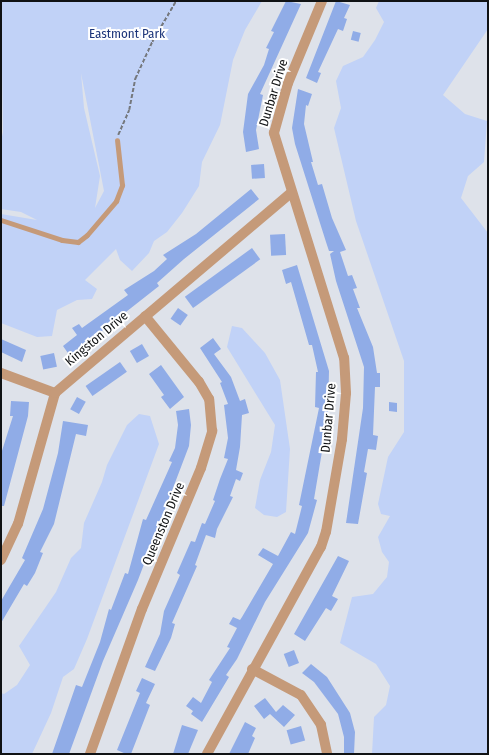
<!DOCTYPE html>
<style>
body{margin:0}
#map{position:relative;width:489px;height:755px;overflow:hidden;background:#dee2ea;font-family:"Fira Sans Condensed",sans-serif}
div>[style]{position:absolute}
.green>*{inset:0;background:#c1d2f7}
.building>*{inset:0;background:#90ace7;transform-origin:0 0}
.path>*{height:1.5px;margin-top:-0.75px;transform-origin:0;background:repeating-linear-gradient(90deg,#75787d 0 4px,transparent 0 6px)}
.service>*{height:5px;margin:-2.5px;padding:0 2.5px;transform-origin:2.5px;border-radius:2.5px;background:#c59a79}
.minor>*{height:10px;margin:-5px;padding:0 5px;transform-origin:5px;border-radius:5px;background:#c59a79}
span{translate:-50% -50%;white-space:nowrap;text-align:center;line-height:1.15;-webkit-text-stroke:4px #fff;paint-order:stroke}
.park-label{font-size:13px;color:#1c357a}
.street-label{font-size:13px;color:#101214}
.frame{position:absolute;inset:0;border:2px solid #101214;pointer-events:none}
</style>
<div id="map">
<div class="green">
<i style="clip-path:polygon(evenodd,1px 1px,262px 1px,245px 30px,233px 60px,220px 125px,202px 162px,199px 186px,182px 213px,167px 232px,154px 241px,149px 253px,132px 271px,120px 260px,116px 249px,85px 280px,97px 289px,92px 299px,77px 300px,57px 310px,52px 336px,37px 337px,1px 323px,1px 214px,37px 220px,21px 212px,1px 209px,1px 141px,3px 132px,1px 1px,81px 73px,104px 191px,95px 208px,100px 176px,84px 108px,81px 73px)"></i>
<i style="clip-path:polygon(379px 1px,488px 1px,488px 29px,443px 95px,465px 114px,487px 121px,484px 162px,468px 176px,461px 198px,488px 233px,488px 754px,372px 754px,374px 717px,386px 705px,390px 686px,376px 664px,340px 643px,352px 597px,373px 594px,387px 577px,389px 562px,382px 552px,378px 537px,390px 516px,381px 514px,378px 504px,388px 457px,404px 432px,404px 361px,356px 221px,334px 128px,341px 108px,336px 81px,343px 66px,363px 57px,375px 40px,384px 22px,376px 8px)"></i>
<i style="clip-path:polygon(232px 326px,242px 328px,265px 353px,280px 380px,290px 449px,286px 512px,277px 517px,264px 515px,255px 508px,260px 480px,271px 452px,275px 425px,227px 347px)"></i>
<i style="clip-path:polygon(139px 414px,150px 416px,159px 444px,87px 639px,74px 669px,63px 677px,51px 713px,32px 754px,1px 754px,1px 693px,4px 694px,17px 685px,30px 665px,19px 646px,56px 592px,71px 558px,81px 548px,84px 523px,102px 482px,107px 465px,127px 425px)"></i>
</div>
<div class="building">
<i style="clip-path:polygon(286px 1px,301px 4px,260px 94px,263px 95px,256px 130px,259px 149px,246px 152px,243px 132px,248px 94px,264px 65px,269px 49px,266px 48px,274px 32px,271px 31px)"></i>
<i style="clip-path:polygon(336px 1px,350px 5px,344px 18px,347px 19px,343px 31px,338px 29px,318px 72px,321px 73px,317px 83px,306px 78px)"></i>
<i style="left:353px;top:31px;width:8px;height:9px;rotate:14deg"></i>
<i style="clip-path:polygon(298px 89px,312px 94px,308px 106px,306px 105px,304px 124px,313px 162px,311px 162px,318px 185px,322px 184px,332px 218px,346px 250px,340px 252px,348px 276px,352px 275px,357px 288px,353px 289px,360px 308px,357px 308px,373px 347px,377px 373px,380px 373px,380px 387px,375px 387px,373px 435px,378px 436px,376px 450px,368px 449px,364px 472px,367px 473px,358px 524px,346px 523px,363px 408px,364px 367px,336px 281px,330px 254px,334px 251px,329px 251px,326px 242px,295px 144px,292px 128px)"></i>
<i style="left:264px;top:164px;width:14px;height:13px;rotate:86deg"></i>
<i style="clip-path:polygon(251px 189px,259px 199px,184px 259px,157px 283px,159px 286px,70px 356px,63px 346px,77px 335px,72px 328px,79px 324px,82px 328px,128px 295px,124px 290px,154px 271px,167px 259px,163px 255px,196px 234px)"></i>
<i style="left:285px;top:234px;width:21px;height:15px;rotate:87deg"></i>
<i style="left:252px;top:248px;width:14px;height:83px;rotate:54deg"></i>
<i style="clip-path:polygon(297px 265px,329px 371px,328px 416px,314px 499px,317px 500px,308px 533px,265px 602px,237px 659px,226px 675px,229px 677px,202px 722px,191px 714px,193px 711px,186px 706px,193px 697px,201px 703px,212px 682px,209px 680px,230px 648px,227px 647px,237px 628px,229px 624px,233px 617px,240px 620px,242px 617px,273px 564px,258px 555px,263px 548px,278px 556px,291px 532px,295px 534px,302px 506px,299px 505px,319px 408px,315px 407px,316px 372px,318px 372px,312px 345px,309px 345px,291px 282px,286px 284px,282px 270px)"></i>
<i style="left:178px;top:308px;width:12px;height:13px;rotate:35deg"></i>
<i style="clip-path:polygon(213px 338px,221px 349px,214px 354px,231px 377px,240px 401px,245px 399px,249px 413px,242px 415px,240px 447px,236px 470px,243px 473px,240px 481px,236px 479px,230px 496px,233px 497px,217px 529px,215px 538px,206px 535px,195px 565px,197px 566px,172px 623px,175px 624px,171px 638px,155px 671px,145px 667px,160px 634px,164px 611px,180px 575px,177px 573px,191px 541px,195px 542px,202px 523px,205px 524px,215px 501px,213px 500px,220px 479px,228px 459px,224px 458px,228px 438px,224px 405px,228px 404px,220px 383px,222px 382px,200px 348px)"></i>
<i style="clip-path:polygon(1px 339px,26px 350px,22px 362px,1px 352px)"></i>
<i style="left:142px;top:344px;width:14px;height:14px;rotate:60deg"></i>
<i style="left:54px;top:353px;width:14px;height:14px;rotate:78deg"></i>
<i style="left:120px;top:362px;width:12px;height:42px;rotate:55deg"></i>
<i style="clip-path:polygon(161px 365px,184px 397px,170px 409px,161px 397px,164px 395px,149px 374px)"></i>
<i style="left:77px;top:397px;width:10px;height:14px;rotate:29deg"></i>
<i style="clip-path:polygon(11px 401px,29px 402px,28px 416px,4px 506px,1px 506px,1px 454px,13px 416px,10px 416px)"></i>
<i style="clip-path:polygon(389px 402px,397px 403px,397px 412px,389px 411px)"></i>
<i style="clip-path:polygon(189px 409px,191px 425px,189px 446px,138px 580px,103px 661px,69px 754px,52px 754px,76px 685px,82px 687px,100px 642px,109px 609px,111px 610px,125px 573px,128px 574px,143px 519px,146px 520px,172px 462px,169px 461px,175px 448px,178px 425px,176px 411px)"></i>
<i style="clip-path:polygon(63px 421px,88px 425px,86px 436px,76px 434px,54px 524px,40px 552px,43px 553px,35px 573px,27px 586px,24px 584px,1px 623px,1px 601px,25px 560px,22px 558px,43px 509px,58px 453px)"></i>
<i style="clip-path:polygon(338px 556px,349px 561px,332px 596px,338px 599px,331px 611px,326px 608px,305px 641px,294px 634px)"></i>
<i style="left:294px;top:650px;width:14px;height:11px;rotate:69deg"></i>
<i style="clip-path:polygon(311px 664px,327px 677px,350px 713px,355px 732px,354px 754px,344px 754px,344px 737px,338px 714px,314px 682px,302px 673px)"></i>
<i style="clip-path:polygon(142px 678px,155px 684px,146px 703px,150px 705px,131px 754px,126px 754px,117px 750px,140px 693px,136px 691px)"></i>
<i style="clip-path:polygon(265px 698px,276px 712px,283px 705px,295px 715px,284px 727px,270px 714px,264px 719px,254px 706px)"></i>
<i style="clip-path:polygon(245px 722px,256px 728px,252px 736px,255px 738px,248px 754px,229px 754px)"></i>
<i style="clip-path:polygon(182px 725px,198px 730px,188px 754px,173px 754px)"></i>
<i style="left:301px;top:726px;width:15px;height:15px;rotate:74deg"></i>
</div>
<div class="path">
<i style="left:118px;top:135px;width:27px;rotate:-66deg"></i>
<i style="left:129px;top:110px;width:32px;rotate:-79deg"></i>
<i style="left:135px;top:79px;width:41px;rotate:-65.3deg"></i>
<i style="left:152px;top:42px;width:48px;rotate:-59.7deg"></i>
</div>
<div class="service">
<i style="left:1px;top:220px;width:64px;rotate:18.2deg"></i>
<i style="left:62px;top:240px;width:16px;rotate:7deg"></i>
<i style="left:78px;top:242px;width:11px;rotate:-38deg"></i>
<i style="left:87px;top:235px;width:45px;rotate:-49.5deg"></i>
<i style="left:116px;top:201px;width:17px;rotate:-69deg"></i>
<i style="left:122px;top:185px;width:45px;rotate:-96.3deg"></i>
</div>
<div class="minor">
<i style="left:1px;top:373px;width:58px;rotate:20.3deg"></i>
<i style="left:1px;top:560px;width:40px;rotate:-65deg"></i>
<i style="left:18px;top:524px;width:136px;rotate:-74.2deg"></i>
<i style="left:55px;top:393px;width:309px;rotate:-40.3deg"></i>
<i style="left:252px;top:669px;width:55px;rotate:28deg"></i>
<i style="left:301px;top:695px;width:36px;rotate:56deg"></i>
<i style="left:321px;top:725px;width:30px;rotate:78deg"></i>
<i style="left:90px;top:754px;width:154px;rotate:-70.3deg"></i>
<i style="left:142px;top:609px;width:153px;rotate:-67.3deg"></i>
<i style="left:201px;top:468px;width:39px;rotate:-73deg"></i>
<i style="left:212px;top:431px;width:32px;rotate:-95deg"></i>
<i style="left:209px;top:399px;width:20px;rotate:-120deg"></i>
<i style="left:199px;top:382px;width:85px;rotate:-129.3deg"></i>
<i style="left:207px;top:754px;width:236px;rotate:-61.2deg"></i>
<i style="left:321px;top:547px;width:16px;rotate:-72deg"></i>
<i style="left:326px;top:532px;width:94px;rotate:-80.2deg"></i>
<i style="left:342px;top:439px;width:46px;rotate:-85deg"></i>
<i style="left:346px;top:393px;width:35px;rotate:-93deg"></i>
<i style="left:344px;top:358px;width:236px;rotate:-107.3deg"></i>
<i style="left:274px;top:133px;width:52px;rotate:-74.4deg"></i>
<i style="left:288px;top:83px;width:89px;rotate:-67.5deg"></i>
</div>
<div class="park-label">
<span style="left:127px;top:34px">Eastmont Park</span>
</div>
<div class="street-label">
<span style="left:274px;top:93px;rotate:-73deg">Dunbar Drive</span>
<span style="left:97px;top:339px;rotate:-40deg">Kingston Drive</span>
<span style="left:329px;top:418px;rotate:-85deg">Dunbar Drive</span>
<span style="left:164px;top:524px;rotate:-67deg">Queenston Drive</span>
</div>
<div class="frame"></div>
</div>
